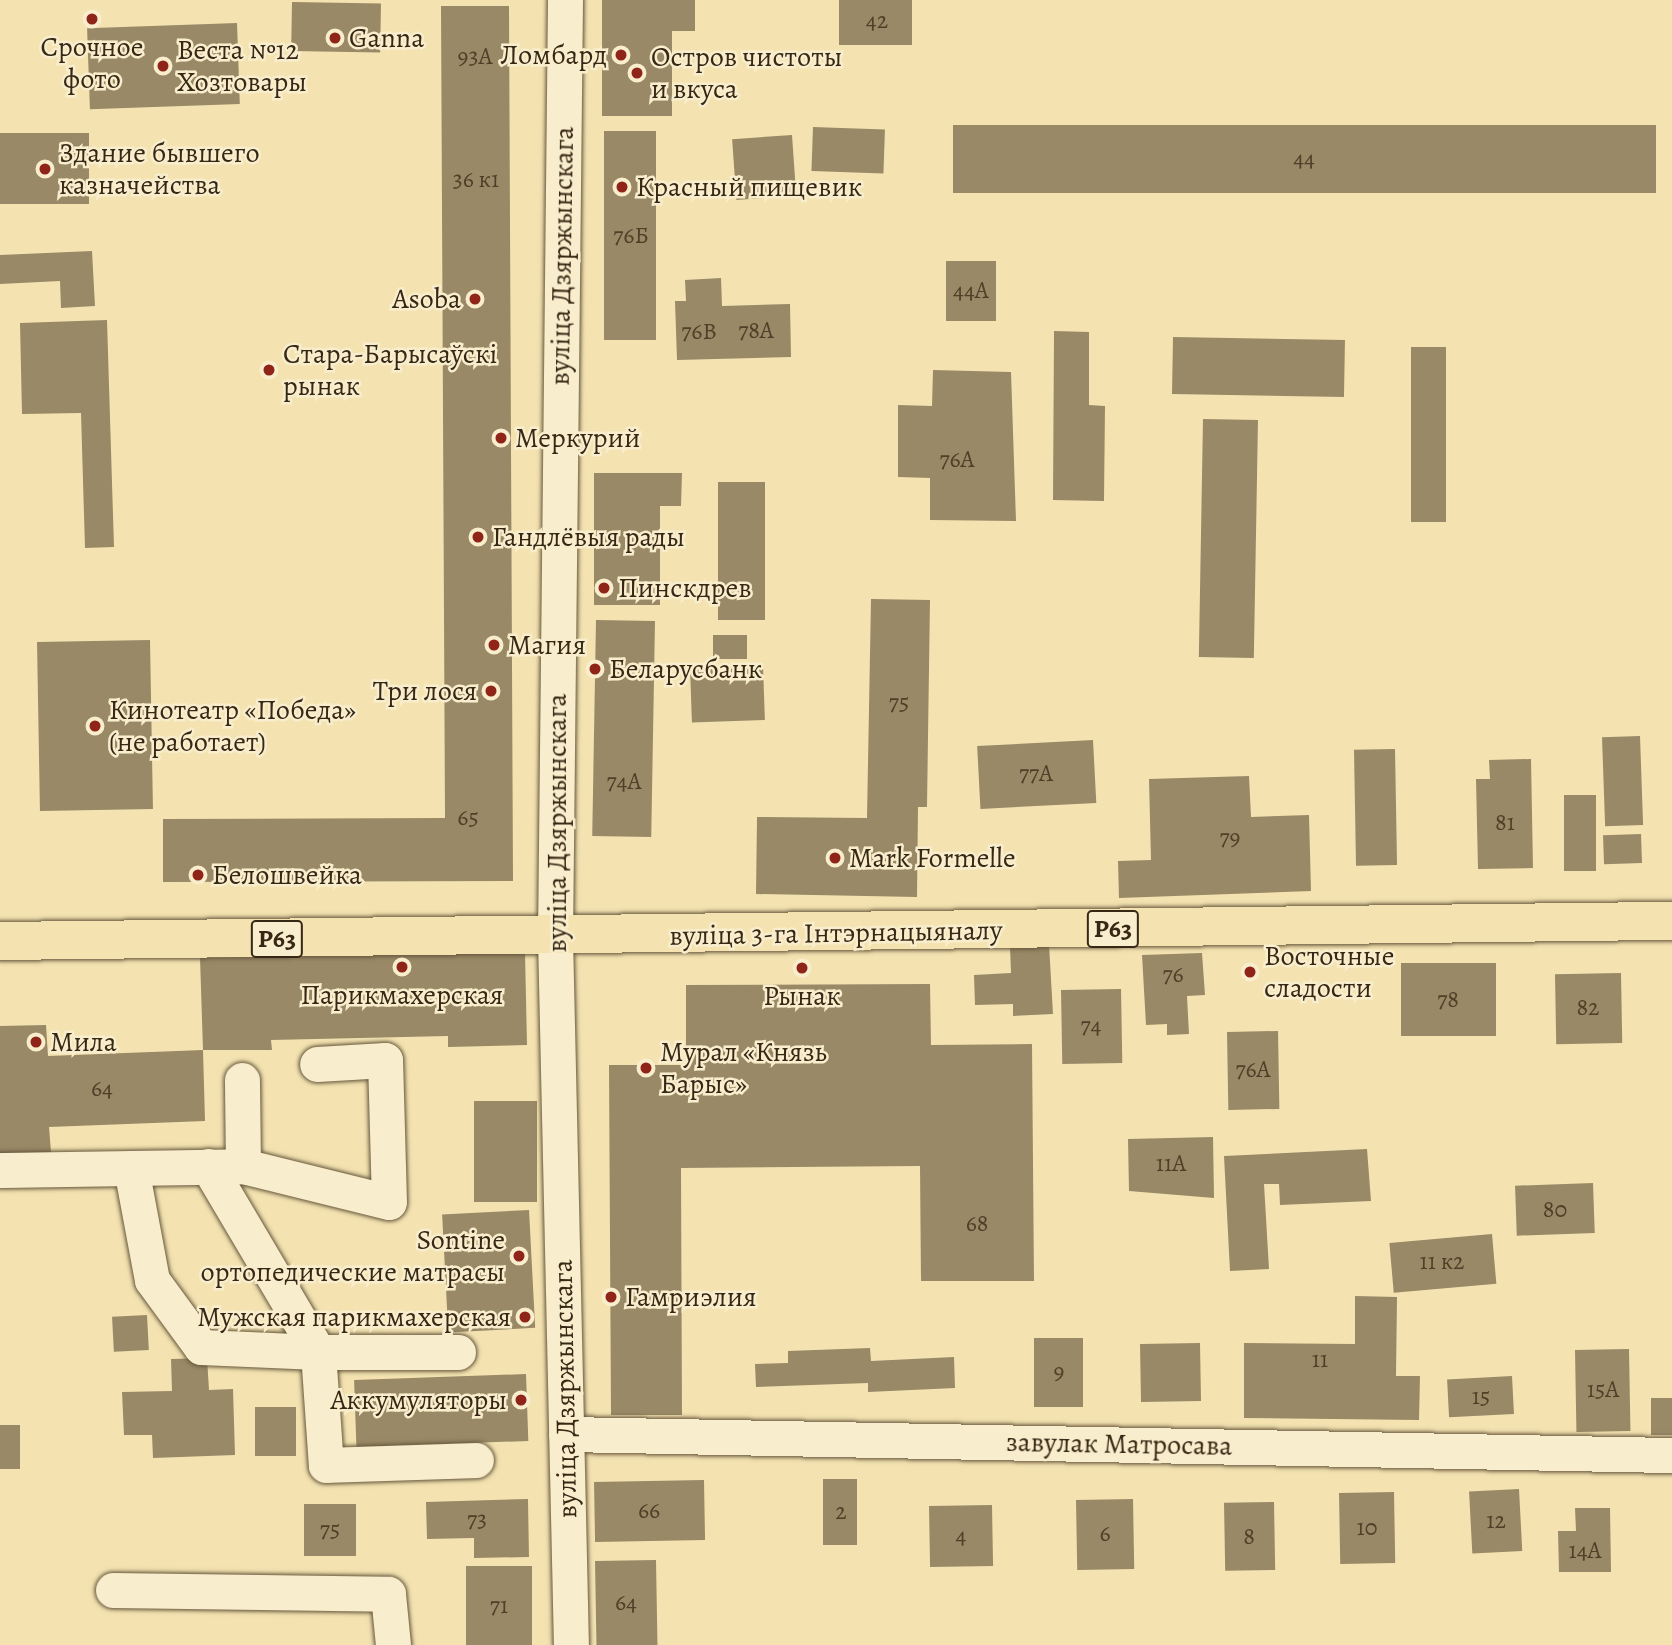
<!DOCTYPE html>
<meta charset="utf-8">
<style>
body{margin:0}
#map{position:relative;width:1672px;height:1645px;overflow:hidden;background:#f4e3b1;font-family:Alegreya,serif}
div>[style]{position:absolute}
.building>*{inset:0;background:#998966;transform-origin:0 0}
.roads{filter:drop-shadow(0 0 2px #66573c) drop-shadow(0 0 2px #66573c)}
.minor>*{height:35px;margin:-17.5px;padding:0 17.5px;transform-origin:17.5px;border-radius:17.5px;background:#f8edcc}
.major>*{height:38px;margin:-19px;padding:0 19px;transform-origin:19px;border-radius:19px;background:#f4e3b1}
.dots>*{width:19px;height:19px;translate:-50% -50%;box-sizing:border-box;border:4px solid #f8edcc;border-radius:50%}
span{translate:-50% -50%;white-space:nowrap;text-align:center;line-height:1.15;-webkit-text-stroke:5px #f8edcc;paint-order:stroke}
.number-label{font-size:24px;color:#504029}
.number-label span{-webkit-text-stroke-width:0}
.shield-label span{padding:2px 5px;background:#f8edcc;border:2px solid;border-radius:5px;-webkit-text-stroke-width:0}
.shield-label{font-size:26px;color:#372815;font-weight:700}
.poi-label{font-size:28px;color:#372815}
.left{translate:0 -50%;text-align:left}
.right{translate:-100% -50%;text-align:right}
.street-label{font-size:28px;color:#372815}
</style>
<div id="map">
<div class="building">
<i style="clip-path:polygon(602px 0,695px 0,695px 31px,672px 31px,672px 116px,602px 116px)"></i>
<i style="left:839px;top:0;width:73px;height:45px"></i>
<i style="left:292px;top:2px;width:89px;height:49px;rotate:1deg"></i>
<i style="clip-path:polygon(441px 6px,509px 6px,513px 881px,163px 882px,163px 819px,445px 818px)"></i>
<i style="left:237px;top:23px;width:81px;height:150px;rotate:88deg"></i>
<i style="left:953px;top:125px;width:703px;height:68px"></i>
<i style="left:813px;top:127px;width:72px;height:44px;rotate:2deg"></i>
<i style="left:656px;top:131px;width:209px;height:52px;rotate:90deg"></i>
<i style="left:0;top:133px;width:89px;height:71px"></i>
<i style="left:792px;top:135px;width:61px;height:60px;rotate:86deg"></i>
<i style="clip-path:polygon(92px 251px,95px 306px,61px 308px,60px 281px,0 284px,0 255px)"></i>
<i style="left:946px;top:261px;width:50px;height:60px"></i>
<i style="clip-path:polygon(721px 278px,722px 306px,790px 304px,791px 357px,677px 360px,675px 301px,686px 301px,685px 280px)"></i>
<i style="clip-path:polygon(107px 320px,114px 547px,85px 548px,81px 413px,22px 414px,20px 323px)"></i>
<i style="clip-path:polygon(1054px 331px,1089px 332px,1089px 405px,1105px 406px,1104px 501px,1053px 500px)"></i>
<i style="left:1173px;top:337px;width:172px;height:57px;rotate:1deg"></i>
<i style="left:1411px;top:347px;width:35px;height:175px"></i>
<i style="clip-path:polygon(933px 370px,1011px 372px,1016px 521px,930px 520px,930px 478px,898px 477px,898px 405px,932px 406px)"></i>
<i style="left:1203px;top:419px;width:55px;height:238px;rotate:1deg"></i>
<i style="clip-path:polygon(594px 473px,682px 473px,681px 506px,660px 506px,660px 605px,594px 605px)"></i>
<i style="left:718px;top:482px;width:47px;height:138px"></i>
<i style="clip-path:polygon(871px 599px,930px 600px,927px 807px,918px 807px,917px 897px,756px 894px,757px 817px,867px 818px)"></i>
<i style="left:596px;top:620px;width:59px;height:216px;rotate:1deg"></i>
<i style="left:747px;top:635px;width:24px;height:34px;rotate:90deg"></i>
<i style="left:150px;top:640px;width:169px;height:113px;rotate:89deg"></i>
<i style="left:763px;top:666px;width:54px;height:73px;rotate:88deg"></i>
<i style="left:1640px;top:736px;width:89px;height:38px;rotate:88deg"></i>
<i style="left:1093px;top:740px;width:63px;height:116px;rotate:87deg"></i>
<i style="left:1395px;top:749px;width:116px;height:41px;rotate:89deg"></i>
<i style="clip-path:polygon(1531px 759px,1533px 868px,1478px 869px,1476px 779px,1490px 779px,1489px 760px)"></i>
<i style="clip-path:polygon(1249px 776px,1251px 817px,1309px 815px,1311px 891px,1119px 898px,1118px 861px,1151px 860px,1149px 779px)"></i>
<i style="left:1564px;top:795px;width:32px;height:76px"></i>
<i style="left:1641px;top:834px;width:29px;height:38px;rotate:88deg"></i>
<i style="clip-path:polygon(1049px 944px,1053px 1014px,1013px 1016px,1013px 1004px,975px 1005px,974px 975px,1011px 973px,1010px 946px)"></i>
<i style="clip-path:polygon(525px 952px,527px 1045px,448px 1047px,448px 1036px,271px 1040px,272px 1050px,203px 1050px,200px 958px)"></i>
<i style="clip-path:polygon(1202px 953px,1205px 995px,1187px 996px,1189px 1034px,1167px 1035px,1167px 1024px,1146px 1025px,1142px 955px)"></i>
<i style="left:1401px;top:963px;width:95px;height:73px"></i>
<i style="left:1621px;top:973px;width:70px;height:66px;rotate:89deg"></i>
<i style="clip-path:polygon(930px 984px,931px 1045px,1032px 1044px,1034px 1281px,921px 1281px,920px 1166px,681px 1168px,682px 1415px,611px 1415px,609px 1065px,686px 1065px,686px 985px)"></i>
<i style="left:1121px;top:989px;width:74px;height:60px;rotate:89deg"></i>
<i style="clip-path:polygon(46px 1025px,48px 1056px,203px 1050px,205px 1121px,49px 1127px,51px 1152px,0 1154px,0 1026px)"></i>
<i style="left:1278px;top:1031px;width:78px;height:51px;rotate:89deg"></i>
<i style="left:474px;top:1101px;width:63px;height:101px"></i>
<i style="clip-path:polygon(1213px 1137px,1214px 1198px,1129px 1191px,1128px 1139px)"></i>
<i style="clip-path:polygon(1367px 1149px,1371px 1201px,1280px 1205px,1279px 1184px,1264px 1184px,1269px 1269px,1230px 1271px,1224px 1156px)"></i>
<i style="left:1593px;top:1183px;width:50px;height:78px;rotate:88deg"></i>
<i style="left:529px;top:1210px;width:118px;height:87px;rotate:87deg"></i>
<i style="left:1492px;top:1234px;width:50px;height:103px;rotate:85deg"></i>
<i style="clip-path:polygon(1355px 1296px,1397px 1297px,1396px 1376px,1420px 1376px,1419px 1420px,1244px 1418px,1244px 1343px,1355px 1344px)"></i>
<i style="left:147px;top:1315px;width:35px;height:35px;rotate:87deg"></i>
<i style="left:1034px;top:1338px;width:49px;height:69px"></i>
<i style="left:1200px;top:1343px;width:58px;height:60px;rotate:89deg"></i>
<i style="clip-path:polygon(870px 1348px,871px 1361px,954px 1357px,955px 1388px,868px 1392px,868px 1383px,756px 1387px,755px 1364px,788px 1363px,788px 1351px)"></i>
<i style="left:1629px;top:1349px;width:82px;height:54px;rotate:89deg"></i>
<i style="clip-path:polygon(207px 1358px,209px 1390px,233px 1389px,235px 1455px,153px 1458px,152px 1435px,124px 1435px,122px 1392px,172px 1391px,171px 1359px)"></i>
<i style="left:526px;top:1374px;width:67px;height:172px;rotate:88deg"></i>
<i style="left:1512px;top:1376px;width:38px;height:65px;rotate:87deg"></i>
<i style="left:1651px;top:1398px;width:21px;height:37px"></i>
<i style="left:255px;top:1407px;width:41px;height:49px"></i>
<i style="left:0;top:1425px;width:20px;height:44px"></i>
<i style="left:823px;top:1479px;width:34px;height:66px"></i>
<i style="left:704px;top:1480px;width:60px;height:110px;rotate:89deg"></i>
<i style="left:1519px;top:1489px;width:62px;height:50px;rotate:87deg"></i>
<i style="left:1394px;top:1492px;width:71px;height:55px;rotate:89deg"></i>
<i style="clip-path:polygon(528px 1499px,529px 1557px,474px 1558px,474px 1538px,427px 1539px,426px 1502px)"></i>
<i style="left:1133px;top:1499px;width:70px;height:57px;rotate:89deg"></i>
<i style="left:1274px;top:1502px;width:68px;height:50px;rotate:89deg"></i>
<i style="left:304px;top:1504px;width:52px;height:52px"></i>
<i style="left:992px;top:1505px;width:61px;height:63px;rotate:89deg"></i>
<i style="clip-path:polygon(1575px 1508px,1610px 1508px,1611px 1572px,1559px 1572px,1558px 1531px,1576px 1531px)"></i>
<i style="left:656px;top:1560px;width:85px;height:61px;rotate:89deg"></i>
<i style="left:466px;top:1566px;width:66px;height:79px"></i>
</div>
<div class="roads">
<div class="minor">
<i style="left:565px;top:0;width:937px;rotate:90.61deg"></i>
<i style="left:555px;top:937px;width:708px;rotate:88.71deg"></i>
<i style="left:208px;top:1166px;width:216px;rotate:59.4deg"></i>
<i style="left:318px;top:1352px;width:140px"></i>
<i style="left:243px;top:1166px;width:150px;rotate:13.9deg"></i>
<i style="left:389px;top:1202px;width:142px;rotate:-91.6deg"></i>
<i style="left:385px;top:1060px;width:68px;rotate:176.6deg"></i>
<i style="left:131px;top:1168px;width:114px;rotate:79.4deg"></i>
<i style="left:152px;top:1280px;width:83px;rotate:53.8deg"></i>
<i style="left:201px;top:1347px;width:117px;rotate:2.4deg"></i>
<i style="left:318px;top:1352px;width:113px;rotate:86deg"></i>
<i style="left:326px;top:1465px;width:150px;rotate:-1.9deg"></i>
<i style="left:0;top:1170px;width:243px;rotate:-0.9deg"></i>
<i style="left:243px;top:1166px;width:86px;rotate:-90.7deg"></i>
<i style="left:566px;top:1434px;width:1106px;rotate:1.09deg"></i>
<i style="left:113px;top:1590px;width:275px;rotate:0.8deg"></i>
<i style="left:388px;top:1594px;width:51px;rotate:84.4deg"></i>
</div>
<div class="major">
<i style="left:0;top:941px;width:1672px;rotate:-0.69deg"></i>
</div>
</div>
<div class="dots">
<i style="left:92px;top:19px;background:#8f2418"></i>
<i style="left:335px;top:38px;background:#8f2418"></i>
<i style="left:621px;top:55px;background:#8f2418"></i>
<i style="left:163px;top:66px;background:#8f2418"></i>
<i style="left:637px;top:73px;background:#8f2418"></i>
<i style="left:45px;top:169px;background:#8f2418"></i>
<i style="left:622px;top:187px;background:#8f2418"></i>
<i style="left:475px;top:299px;background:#8f2418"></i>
<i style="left:269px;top:370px;background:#8f2418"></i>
<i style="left:501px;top:438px;background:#8f2418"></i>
<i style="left:478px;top:537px;background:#8f2418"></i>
<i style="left:604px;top:588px;background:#8f2418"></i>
<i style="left:494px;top:645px;background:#8f2418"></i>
<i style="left:595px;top:669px;background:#8f2418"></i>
<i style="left:491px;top:691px;background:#8f2418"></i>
<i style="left:95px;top:726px;background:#8f2418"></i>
<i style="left:835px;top:858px;background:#8f2418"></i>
<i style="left:198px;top:875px;background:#8f2418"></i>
<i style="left:402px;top:967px;background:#8f2418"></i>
<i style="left:802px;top:968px;background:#8f2418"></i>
<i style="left:1250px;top:972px;background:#8f2418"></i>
<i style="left:36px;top:1042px;background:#8f2418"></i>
<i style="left:646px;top:1068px;background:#8f2418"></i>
<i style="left:519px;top:1256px;background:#8f2418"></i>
<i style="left:611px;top:1297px;background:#8f2418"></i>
<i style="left:525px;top:1317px;background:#8f2418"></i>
<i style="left:521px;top:1400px;background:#8f2418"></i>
</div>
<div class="number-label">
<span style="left:877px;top:21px">42</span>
<span style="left:475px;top:57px">93А</span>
<span style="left:1304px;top:159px">44</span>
<span style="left:476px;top:180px">36 к1</span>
<span style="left:631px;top:236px">76Б</span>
<span style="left:971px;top:291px">44А</span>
<span style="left:756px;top:331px">78А</span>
<span style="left:699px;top:332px">76В</span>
<span style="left:957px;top:460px">76А</span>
<span style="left:899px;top:703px">75</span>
<span style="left:1036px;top:774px">77А</span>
<span style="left:624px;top:782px">74А</span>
<span style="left:468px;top:818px">65</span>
<span style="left:1505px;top:823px">81</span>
<span style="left:1230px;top:838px">79</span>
<span style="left:1173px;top:975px">76</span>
<span style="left:1448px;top:1000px">78</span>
<span style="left:1588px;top:1008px">82</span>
<span style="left:1091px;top:1026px">74</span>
<span style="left:1253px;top:1070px">76А</span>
<span style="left:102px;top:1089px">64</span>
<span style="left:1171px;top:1164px">11А</span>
<span style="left:1555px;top:1210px">80</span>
<span style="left:977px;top:1224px">68</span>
<span style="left:1442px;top:1262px">11 к2</span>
<span style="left:1320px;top:1360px">11</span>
<span style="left:1059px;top:1372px">9</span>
<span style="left:1603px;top:1390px">15А</span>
<span style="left:1481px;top:1397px">15</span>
<span style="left:649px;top:1511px">66</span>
<span style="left:841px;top:1512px">2</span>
<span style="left:477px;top:1520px">73</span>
<span style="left:1496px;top:1521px">12</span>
<span style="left:1367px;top:1528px">10</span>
<span style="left:330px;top:1530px">75</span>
<span style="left:1105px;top:1534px">6</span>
<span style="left:961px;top:1536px">4</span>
<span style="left:1249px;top:1537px">8</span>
<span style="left:1585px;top:1551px">14А</span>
<span style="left:626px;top:1603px">64</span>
<span style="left:499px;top:1606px">71</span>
</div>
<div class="shield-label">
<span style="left:1113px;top:929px">Р63</span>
<span style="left:277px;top:939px">Р63</span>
</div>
<div class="poi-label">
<span class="left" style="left:349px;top:38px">Ganna</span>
<span style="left:92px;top:63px">Срочное<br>фото</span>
<span class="left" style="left:177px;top:66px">Веста №12<br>Хозтовары</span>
<span class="right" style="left:607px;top:55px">Ломбард</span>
<span class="left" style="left:651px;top:73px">Остров чистоты<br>и вкуса</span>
<span class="left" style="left:59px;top:169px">Здание бывшего<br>казначейства</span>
<span class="left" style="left:636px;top:187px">Красный пищевик</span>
<span class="right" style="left:461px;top:299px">Asoba</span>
<span class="left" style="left:283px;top:370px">Стара-Барысаўскі<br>рынак</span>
<span class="left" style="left:515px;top:438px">Меркурий</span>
<span class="left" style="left:492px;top:537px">Гандлёвыя рады</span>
<span class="left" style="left:618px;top:588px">Пинскдрев</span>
<span class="left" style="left:508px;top:645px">Магия</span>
<span class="left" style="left:609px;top:669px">Беларусбанк</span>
<span class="right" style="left:477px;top:691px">Три лося</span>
<span class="left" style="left:109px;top:726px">Кинотеатр «Победа»<br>(не работает)</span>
<span class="left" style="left:849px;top:858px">Mark Formelle</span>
<span class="left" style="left:212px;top:875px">Белошвейка</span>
<span class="left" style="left:1264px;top:972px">Восточные<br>сладости</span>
<span style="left:402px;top:995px">Парикмахерская</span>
<span style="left:802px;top:996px">Рынак</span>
<span class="left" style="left:50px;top:1042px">Мила</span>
<span class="left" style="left:660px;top:1068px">Мурал «Князь<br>Барыс»</span>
<span class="right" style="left:505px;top:1256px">Sontine<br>ортопедические матрасы</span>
<span class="left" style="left:625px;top:1297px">Гамриэлия</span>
<span class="right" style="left:511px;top:1317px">Мужская парикмахерская</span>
<span class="right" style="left:507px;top:1400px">Аккумуляторы</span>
</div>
<div class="street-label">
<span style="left:562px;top:256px;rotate:-89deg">вуліца Дзяржынскага</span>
<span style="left:557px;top:823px;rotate:-90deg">вуліца Дзяржынскага</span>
<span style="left:836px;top:933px;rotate:-1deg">вуліца 3-га Інтэрнацыяналу</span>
<span style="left:565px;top:1389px;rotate:-91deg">вуліца Дзяржынскага</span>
<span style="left:1119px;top:1444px;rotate:1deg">завулак Матросава</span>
</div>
</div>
